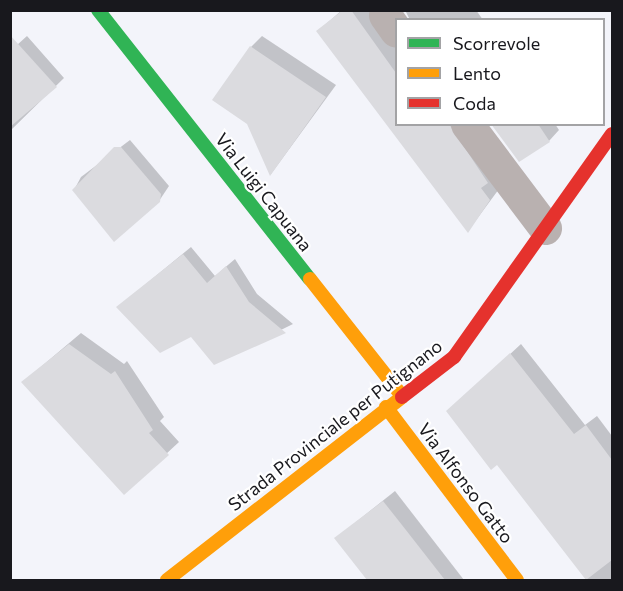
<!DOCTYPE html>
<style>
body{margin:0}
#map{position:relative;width:623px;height:591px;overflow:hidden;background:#f3f4fa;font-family:Commissioner,sans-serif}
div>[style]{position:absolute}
.shadow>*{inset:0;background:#0003}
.building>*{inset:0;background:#dbdbdf}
.street>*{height:33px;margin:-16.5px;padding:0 16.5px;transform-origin:16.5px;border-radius:16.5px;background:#b9b1b0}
.fast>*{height:14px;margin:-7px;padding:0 7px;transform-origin:7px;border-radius:7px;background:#30b455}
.slow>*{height:14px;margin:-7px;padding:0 7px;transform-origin:7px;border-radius:7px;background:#ff9f0a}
.jam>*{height:14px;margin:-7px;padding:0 7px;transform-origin:7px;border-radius:7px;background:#e5322d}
span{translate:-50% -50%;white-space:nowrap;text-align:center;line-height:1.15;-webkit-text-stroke:4.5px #fff;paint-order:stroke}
.street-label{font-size:18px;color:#18181d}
.frame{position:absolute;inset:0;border:12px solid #18181d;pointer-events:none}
.legend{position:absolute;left:395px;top:18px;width:210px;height:108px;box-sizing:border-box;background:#fff;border:2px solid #a3a3a5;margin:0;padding:8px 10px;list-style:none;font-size:18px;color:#18181d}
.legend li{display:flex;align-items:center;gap:12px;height:30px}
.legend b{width:30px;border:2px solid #a3a3a5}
</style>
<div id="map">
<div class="shadow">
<i style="clip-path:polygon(342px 10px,380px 10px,396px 35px,396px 124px,464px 124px,499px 189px,468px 231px,318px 31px)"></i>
<i style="clip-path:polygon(405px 10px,476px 10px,483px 20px,410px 20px)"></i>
<i style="clip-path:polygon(27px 36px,64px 78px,10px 131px,10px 42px,17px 45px)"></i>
<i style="clip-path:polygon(262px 36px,336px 85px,271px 174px,251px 47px)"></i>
<i style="clip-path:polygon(493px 124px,555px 124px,559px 130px,549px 141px)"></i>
<i style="clip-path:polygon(130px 140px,169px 186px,159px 201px,74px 190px,81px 177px)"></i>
<i style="clip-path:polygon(191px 247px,215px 276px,235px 259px,257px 294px,293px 324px,214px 363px,191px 335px,118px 307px)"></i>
<i style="clip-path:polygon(81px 333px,124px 364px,127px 361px,164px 417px,160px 421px,179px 442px,124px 493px,23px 382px)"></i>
<i style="clip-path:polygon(521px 344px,585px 425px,597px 416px,612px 436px,612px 580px,587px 580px,498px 463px,459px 401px)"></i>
<i style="clip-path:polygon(395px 491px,464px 580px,369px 580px,336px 538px)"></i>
</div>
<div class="building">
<i style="clip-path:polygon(343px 10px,351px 10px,396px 73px,396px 124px,449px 124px,488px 183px,481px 188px,490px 200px,468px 233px,316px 31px)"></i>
<i style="clip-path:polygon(10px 35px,57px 87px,10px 127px)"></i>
<i style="clip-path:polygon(250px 46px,326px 97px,270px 176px,247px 124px,212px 100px)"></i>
<i style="clip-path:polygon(491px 124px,538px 124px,550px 142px,519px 162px)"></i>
<i style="clip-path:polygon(114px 147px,121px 147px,161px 194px,160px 202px,114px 242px,72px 190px)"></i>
<i style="clip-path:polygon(183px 254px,207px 283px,226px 266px,249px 302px,286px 333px,214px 365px,191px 337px,160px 353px,116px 307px)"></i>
<i style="clip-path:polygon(69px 344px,111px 374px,115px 371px,153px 430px,149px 433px,169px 455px,124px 495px,21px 382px)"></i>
<i style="clip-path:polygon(510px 353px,574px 434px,586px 425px,612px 460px,612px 560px,586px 580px,497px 465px,491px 470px,446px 411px)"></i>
<i style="clip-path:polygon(383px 501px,402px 525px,445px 580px,367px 580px,334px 538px)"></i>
</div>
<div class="street">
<i style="left:385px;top:15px;width:19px;rotate:55deg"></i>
<i style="left:467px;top:124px;width:130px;rotate:53.1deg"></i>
</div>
<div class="fast">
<i style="left:98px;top:10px;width:342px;rotate:51.8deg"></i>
</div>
<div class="slow">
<i style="left:310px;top:279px;width:149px;rotate:51.8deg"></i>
<i style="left:386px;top:407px;width:217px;rotate:52.9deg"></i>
<i style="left:167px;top:580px;width:298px;rotate:-37.9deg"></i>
</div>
<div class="jam">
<i style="left:402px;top:397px;width:66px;rotate:-37.6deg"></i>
<i style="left:454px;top:357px;width:273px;rotate:-54.7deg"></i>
</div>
<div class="street-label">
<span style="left:264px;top:192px;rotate:52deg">Via Luigi Capuana</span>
<span style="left:335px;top:425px;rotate:-38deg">Strada Provinciale per Putignano</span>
<span style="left:466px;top:483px;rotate:53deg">Via Alfonso Gatto</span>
</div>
<div class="frame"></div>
<ul class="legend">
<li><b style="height:8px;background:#30b455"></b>Scorrevole</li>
<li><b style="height:8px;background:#ff9f0a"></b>Lento</li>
<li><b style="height:8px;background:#e5322d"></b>Coda</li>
</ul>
</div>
